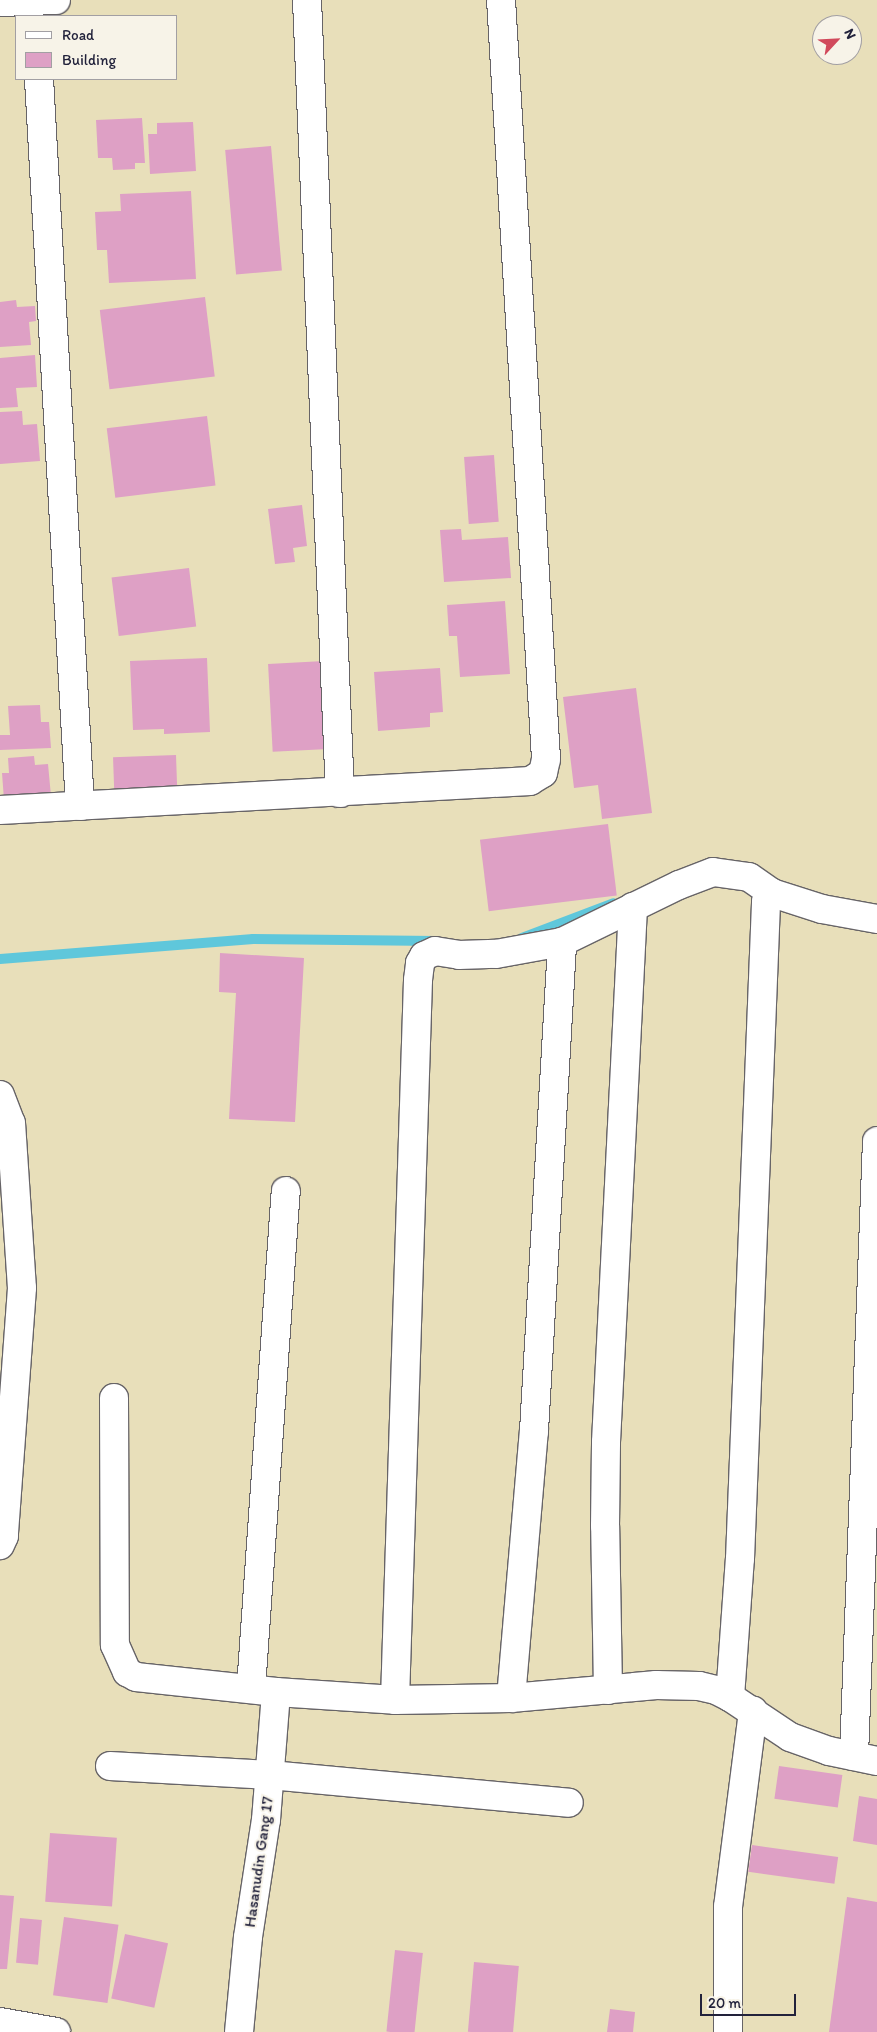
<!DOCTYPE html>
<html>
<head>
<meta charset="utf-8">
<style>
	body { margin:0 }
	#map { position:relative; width:877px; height:2032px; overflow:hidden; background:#e8dfba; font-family:Itim,sans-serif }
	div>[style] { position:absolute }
	.stream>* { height:10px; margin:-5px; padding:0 5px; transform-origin:5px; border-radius:5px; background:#5fc7db }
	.building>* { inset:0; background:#dea0c5; transform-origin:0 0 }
	.roads { filter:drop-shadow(1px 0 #676467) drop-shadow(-1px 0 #676467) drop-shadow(0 1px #676467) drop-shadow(0 -1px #676467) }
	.street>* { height:28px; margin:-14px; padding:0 14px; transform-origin:14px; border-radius:14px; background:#fff }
	.primary>* { height:28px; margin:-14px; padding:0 14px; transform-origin:14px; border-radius:14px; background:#fff }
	span { translate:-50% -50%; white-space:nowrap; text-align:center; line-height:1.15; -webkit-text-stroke:4px #f7f3e8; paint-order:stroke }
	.street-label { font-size:16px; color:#22223b }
	.legend { position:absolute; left:15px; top:15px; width:162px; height:65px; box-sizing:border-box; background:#f7f3e8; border:1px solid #a29fa3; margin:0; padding:6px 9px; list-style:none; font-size:15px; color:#22223b }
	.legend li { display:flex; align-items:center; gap:10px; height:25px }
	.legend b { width:25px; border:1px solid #a29fa3 }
	.north { position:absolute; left:812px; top:15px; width:50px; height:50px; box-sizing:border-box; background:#f7f3e8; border:1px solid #a29fa3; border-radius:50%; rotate:65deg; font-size:14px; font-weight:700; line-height:20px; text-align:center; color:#22223b }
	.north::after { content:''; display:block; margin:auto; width:18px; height:22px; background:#d1495b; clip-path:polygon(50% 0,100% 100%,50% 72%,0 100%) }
	.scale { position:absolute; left:700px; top:1994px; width:96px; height:22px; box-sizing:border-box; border:2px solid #22223b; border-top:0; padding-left:6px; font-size:15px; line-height:18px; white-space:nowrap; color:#22223b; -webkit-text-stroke:4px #f7f3e8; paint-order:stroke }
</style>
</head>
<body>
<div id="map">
	<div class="stream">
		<i style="left:522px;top:938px;width:98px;rotate:-20.8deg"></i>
		<i style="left:0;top:959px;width:254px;rotate:-4.5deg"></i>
		<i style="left:253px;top:939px;width:183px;rotate:0.6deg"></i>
	</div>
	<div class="building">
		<i style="clip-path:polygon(142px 118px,145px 163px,135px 163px,135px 169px,113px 170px,112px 158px,98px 158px,96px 120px)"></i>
		<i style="clip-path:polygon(193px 122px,196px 171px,150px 174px,148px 134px,157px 134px,157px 123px)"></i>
		<i style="left:271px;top:146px;width:125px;height:46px;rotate:85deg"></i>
		<i style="clip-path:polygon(191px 191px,196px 279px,109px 283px,107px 250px,97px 250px,95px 212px,121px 211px,120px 194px)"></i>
		<i style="left:205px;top:297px;width:80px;height:106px;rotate:83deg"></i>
		<i style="clip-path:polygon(16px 300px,17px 307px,35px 306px,36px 321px,29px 322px,31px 345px,0 347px,0 302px)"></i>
		<i style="clip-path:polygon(35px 355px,37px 387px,16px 388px,18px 407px,0 408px,0 358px)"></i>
		<i style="clip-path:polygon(22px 411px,23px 425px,37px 424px,40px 461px,0 464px,0 412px)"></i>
		<i style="left:207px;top:416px;width:70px;height:101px;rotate:83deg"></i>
		<i style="left:494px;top:455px;width:67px;height:30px;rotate:86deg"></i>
		<i style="clip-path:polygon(302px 505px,307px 546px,293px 548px,295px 562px,275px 564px,268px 509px)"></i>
		<i style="clip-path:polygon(461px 529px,462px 540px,508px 537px,511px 578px,444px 582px,440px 530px)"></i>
		<i style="left:189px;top:568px;width:59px;height:78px;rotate:83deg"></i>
		<i style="clip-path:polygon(505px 601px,510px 674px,460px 677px,457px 636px,449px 636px,447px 605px)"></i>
		<i style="clip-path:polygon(207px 658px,210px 732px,164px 734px,164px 729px,133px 730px,130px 661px)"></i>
		<i style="left:324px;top:661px;width:88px;height:56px;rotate:87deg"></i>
		<i style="clip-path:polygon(440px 668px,443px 712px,430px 713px,430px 727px,378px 731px,374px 672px)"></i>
		<i style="clip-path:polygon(636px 688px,652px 813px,602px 819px,598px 785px,574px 788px,563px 697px)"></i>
		<i style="clip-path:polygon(40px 705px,41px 722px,49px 722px,51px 748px,0 750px,0 735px,10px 735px,8px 706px)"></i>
		<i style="left:176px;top:755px;width:37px;height:63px;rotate:88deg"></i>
		<i style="clip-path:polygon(34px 756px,35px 765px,48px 764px,51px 796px,4px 800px,2px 773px,9px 773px,8px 758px)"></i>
		<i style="left:608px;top:824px;width:72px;height:129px;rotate:83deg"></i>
		<i style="clip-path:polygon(220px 953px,304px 958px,295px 1122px,229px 1119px,236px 993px,219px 992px)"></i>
		<i style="left:779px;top:1766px;width:64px;height:33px;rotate:8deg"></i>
		<i style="clip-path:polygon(859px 1796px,877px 1799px,877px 1845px,853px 1841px)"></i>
		<i style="left:50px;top:1833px;width:67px;height:69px;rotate:4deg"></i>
		<i style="left:752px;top:1845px;width:87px;height:27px;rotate:8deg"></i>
		<i style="clip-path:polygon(0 1895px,14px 1896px,7px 1969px,0 1969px)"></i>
		<i style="clip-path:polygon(847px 1897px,877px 1902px,877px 2032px,829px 2032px)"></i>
		<i style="left:64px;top:1917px;width:55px;height:79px;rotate:8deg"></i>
		<i style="left:20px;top:1918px;width:22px;height:45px;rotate:5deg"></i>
		<i style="left:125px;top:1934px;width:44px;height:66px;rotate:12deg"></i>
		<i style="left:395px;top:1950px;width:28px;height:82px;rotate:6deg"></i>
		<i style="left:474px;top:1962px;width:45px;height:70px;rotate:5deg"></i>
		<i style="clip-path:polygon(610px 2009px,635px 2012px,633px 2032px,607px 2032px)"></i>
	</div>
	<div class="roads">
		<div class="street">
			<i style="left:307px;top:0;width:794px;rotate:87.62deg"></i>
			<i style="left:0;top:2px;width:56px;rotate:-2deg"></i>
			<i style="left:39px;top:79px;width:728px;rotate:86.77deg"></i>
			<i style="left:0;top:810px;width:531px;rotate:-3.13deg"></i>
			<i style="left:530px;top:781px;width:15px;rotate:-32deg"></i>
			<i style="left:543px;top:773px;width:14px;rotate:-78deg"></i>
			<i style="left:546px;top:759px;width:760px;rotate:-93.39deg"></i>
			<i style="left:0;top:1095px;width:30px;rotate:69deg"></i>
			<i style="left:11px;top:1123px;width:165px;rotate:86.2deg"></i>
			<i style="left:22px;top:1288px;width:249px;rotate:94.2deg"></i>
			<i style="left:4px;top:1536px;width:10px;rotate:114deg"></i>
			<i style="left:114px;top:1398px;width:247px;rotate:89.8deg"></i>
			<i style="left:115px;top:1645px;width:30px;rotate:66deg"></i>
			<i style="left:127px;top:1672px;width:10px;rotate:29deg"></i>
			<i style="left:136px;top:1677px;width:141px;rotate:6.1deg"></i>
			<i style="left:276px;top:1692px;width:119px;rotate:3.8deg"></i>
			<i style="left:395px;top:1700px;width:116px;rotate:-1deg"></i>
			<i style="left:511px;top:1698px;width:146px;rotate:-5.1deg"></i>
			<i style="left:656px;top:1685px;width:43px;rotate:1.3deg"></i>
			<i style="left:699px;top:1686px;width:17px;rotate:13deg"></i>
			<i style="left:716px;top:1690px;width:16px;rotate:27deg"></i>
			<i style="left:730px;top:1697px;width:72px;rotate:33.7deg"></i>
			<i style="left:790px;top:1737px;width:41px;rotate:19.7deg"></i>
			<i style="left:829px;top:1751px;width:49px;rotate:11.8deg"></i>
			<i style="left:251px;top:1688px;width:498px;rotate:-86deg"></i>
			<i style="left:608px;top:1690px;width:164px;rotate:-91deg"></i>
			<i style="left:605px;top:1526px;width:84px;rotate:-89.3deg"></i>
			<i style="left:606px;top:1442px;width:536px;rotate:-87.11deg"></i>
			<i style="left:730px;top:1697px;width:138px;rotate:-85.9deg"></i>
			<i style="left:740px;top:1559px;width:658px;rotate:-87.73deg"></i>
			<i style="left:766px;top:902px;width:11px;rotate:-56deg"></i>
			<i style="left:511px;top:1698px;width:268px;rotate:-85.1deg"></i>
			<i style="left:534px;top:1431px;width:490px;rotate:-86.7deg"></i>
			<i style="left:395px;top:1700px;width:720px;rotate:-88.17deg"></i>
			<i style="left:418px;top:980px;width:17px;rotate:-83deg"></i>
			<i style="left:420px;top:963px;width:8px;rotate:-60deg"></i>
			<i style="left:424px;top:956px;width:12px;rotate:-24deg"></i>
			<i style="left:435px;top:951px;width:24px;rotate:9deg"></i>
			<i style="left:459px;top:955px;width:37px;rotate:-2deg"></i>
			<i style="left:496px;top:954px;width:67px;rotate:-10.3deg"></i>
			<i style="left:562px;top:942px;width:130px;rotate:-26deg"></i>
			<i style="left:679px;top:885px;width:36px;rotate:-21deg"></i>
			<i style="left:713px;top:872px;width:36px;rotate:8deg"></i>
			<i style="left:749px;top:877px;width:28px;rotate:35deg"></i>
			<i style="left:772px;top:893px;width:52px;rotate:17.7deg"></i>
			<i style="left:822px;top:909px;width:56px;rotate:10.3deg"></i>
			<i style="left:854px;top:1756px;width:615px;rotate:-87.86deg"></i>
			<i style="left:110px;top:1766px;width:160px;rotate:3.2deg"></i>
			<i style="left:270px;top:1775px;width:300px;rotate:5.3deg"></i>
			<i style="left:239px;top:2032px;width:95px;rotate:-84.6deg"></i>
			<i style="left:248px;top:1937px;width:118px;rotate:-81.3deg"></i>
			<i style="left:266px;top:1820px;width:128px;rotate:-85.5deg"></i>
			<i style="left:728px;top:2032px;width:125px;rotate:-90deg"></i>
			<i style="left:728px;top:1907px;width:198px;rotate:-82.7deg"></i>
		</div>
		<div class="primary">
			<i style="left:0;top:2022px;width:57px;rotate:10.1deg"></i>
		</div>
	</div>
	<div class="street-label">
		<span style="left:259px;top:1862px;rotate:-82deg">Hasanudin Gang 17</span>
	</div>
	<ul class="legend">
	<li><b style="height:6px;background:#fff"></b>Road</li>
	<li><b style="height:14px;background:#dea0c5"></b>Building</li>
	</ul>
	<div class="north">N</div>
	<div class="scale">20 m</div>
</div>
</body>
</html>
